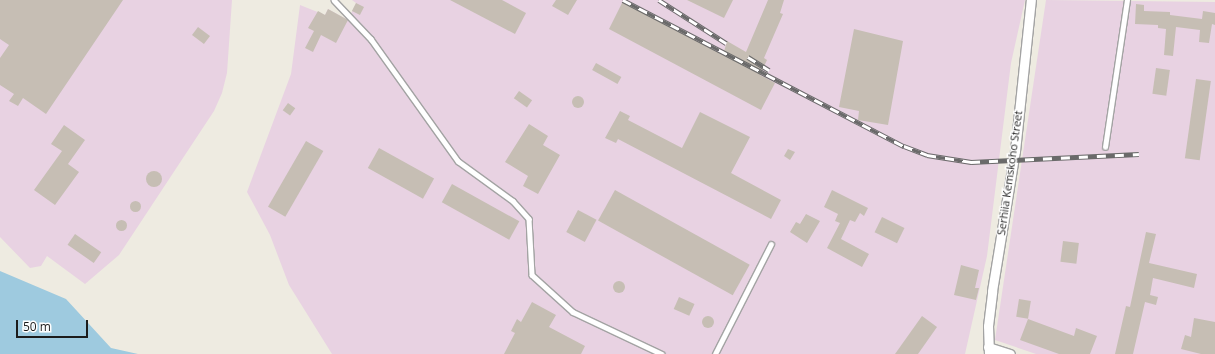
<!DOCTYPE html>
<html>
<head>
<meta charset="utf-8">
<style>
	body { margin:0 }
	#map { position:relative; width:1215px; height:354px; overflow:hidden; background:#eeebe1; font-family:"Open Sans",sans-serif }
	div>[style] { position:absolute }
	.industrial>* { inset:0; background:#e8d2e2 }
	.water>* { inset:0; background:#9ecadf }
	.building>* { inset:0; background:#c6beb4; transform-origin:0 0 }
	.round { border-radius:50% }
	.roads { filter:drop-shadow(1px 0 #a3a3a3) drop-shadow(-1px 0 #a3a3a3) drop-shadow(0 1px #a3a3a3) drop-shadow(0 -1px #a3a3a3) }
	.service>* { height:4.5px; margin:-2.25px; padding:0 2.25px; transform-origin:2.25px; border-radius:2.25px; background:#fff }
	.minor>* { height:9px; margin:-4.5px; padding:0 4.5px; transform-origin:4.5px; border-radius:4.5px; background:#fff }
	.rail>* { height:4.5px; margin-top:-2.25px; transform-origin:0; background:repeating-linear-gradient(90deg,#fff 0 9px,#6a6a6a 0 18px); box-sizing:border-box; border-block:1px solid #6a6a6a }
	span { translate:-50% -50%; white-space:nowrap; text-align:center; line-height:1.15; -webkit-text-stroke:3px #fff; paint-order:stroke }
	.street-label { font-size:11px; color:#1c1c1c }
	.scale { position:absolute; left:16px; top:320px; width:72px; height:18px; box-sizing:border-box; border:2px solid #1c1c1c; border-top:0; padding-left:5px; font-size:12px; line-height:14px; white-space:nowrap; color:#1c1c1c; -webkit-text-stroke:3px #fff; paint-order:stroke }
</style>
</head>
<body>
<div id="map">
	<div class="industrial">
		<i style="clip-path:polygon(0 0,232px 0,227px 73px,222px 93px,214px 111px,119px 255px,85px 284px,47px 256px,41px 266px,30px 268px,0 237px)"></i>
		<i style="clip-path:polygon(352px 0,1025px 0,1011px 63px,987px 256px,965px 354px,332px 354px,289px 285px,270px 235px,247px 192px,291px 74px,300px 5px,325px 15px,328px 9px,348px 20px,356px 3px)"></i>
		<i style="clip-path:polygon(1046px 0,1215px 2px,1215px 354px,1036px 354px,995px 340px)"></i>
	</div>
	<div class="water">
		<i style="clip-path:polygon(0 271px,66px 299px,111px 348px,138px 354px,0 354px)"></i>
	</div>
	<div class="building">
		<i style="clip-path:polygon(0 0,123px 0,46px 114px,23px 98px,18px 106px,9px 101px,14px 94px,0 85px,0 58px,9px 45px,0 39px)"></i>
		<i style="clip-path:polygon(450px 0,502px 0,526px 13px,515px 34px)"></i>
		<i style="clip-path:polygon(556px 0,577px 0,568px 15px,552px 6px)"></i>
		<i style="clip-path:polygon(687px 0,733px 0,724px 18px)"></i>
		<i style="clip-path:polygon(768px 0,784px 0,780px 13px,783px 14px,764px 58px,767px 60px,760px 75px,775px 83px,761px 110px,609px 29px,623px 1px,723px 55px,727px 41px,746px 52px)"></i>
		<i style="left:356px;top:3px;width:9px;height:9px;rotate:27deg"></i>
		<i style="clip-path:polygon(1136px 4px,1144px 5px,1144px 11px,1170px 12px,1170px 15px,1202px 19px,1203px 11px,1215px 13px,1215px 25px,1212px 24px,1209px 43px,1199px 42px,1200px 30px,1176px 27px,1173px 56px,1164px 55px,1166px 29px,1158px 28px,1158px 25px,1135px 24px)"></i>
		<i style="clip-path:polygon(328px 9px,348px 20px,336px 43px,321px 35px,313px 52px,305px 48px,314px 31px,308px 28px,318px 11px,325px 15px)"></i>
		<i style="left:198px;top:27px;width:15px;height:10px;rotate:37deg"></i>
		<i style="clip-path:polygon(854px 29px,903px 41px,888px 125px,858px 120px,859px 111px,839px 107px)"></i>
		<i style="left:596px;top:63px;width:29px;height:8px;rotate:29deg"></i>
		<i style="left:1156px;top:68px;width:14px;height:26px;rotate:8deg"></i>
		<i style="left:1196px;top:79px;width:15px;height:80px;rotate:8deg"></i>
		<i style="left:519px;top:91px;width:16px;height:9px;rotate:35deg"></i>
		<i class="round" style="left:572px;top:96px;width:12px;height:12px"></i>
		<i style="left:288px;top:103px;width:9px;height:9px;rotate:36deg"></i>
		<i style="clip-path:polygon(620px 111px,630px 116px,628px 120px,682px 148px,700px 112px,750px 137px,731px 173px,781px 200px,771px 219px,618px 139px,616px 143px,605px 138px)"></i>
		<i style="clip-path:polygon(529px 124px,548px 136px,543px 145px,560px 155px,538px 194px,523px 186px,528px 176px,505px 162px)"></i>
		<i style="clip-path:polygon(64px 125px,85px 140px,68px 164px,79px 172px,55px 205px,34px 190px,62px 151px,51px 144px)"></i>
		<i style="left:306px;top:141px;width:20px;height:76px;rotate:30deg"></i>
		<i style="left:379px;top:148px;width:63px;height:23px;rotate:29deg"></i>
		<i style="clip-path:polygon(788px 149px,795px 152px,790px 160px,784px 156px)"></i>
		<i class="round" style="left:146px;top:171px;width:16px;height:16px"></i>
		<i style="left:452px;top:184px;width:77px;height:21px;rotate:29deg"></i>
		<i style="left:615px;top:190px;width:154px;height:35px;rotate:29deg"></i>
		<i style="clip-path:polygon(832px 190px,868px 208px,864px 216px,860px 213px,855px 222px,850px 220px,841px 239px,869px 254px,862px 267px,827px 248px,840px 223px,835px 221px,838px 214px,824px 207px)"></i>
		<i class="round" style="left:129.5px;top:200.5px;width:11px;height:11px"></i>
		<i style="left:578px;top:210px;width:21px;height:25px;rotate:28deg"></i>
		<i style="clip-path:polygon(806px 214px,820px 221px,807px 243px,790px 232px,796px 222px,800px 224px)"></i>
		<i style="left:882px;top:217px;width:25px;height:17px;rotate:26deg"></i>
		<i class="round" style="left:115.5px;top:219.5px;width:11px;height:11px"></i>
		<i style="clip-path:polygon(1146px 232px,1156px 234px,1149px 263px,1197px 274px,1194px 288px,1153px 278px,1150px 295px,1158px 297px,1156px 305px,1145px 302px,1133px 354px,1115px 354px,1126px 306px,1130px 307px)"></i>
		<i style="left:75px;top:234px;width:32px;height:13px;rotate:35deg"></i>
		<i style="left:1063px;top:241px;width:16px;height:21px;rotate:7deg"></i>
		<i style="clip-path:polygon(961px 265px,979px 270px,975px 288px,979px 288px,976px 300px,954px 295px)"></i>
		<i class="round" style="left:613px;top:281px;width:12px;height:12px"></i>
		<i style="left:679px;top:297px;width:17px;height:13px;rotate:24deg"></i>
		<i style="left:1019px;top:299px;width:12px;height:18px;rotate:9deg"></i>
		<i style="clip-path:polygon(532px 302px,556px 315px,549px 327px,585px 346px,581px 354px,504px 354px,515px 333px,511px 331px,517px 319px,521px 322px)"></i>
		<i style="clip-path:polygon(922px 316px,937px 327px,918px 354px,895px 354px)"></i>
		<i class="round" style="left:702px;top:316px;width:12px;height:12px"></i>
		<i style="clip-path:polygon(1194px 318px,1215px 322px,1215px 354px,1201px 354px,1181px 349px,1185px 335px,1191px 337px)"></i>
		<i style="clip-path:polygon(1028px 319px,1074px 336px,1076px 328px,1097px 336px,1090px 354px,1059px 354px,1020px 340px)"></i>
	</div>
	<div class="roads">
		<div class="service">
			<i style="left:334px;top:0;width:54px;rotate:46.5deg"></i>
			<i style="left:371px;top:39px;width:150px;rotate:54.5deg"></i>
			<i style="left:458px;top:161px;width:68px;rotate:36deg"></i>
			<i style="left:513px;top:201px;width:24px;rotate:48deg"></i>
			<i style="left:529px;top:219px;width:56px;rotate:86.9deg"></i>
			<i style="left:532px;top:275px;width:55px;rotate:42.1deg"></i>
			<i style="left:573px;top:312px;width:98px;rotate:25.3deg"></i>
			<i style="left:1105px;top:147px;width:149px;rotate:-81.5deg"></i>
			<i style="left:715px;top:354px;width:123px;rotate:-63deg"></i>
		</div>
		<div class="minor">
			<i style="left:988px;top:347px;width:23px;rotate:18deg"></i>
			<i style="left:989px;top:354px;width:28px;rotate:-92deg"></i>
			<i style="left:988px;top:326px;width:35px;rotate:-83deg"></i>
			<i style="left:992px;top:291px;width:142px;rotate:-80.7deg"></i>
			<i style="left:1015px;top:151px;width:152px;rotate:-84deg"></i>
		</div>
	</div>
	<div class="rail">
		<i style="left:623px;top:0;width:317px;rotate:27.5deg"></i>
		<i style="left:904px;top:146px;width:25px;rotate:21deg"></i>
		<i style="left:927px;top:155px;width:45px;rotate:9deg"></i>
		<i style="left:971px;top:162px;width:168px;rotate:-2.7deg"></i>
		<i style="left:659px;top:0;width:80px;rotate:32.7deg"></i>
		<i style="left:748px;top:57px;width:25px;rotate:32deg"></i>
	</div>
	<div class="street-label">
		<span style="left:1010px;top:173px;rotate:-82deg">Serhiia Kemskoho Street</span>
	</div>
	<div class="scale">50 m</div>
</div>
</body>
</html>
